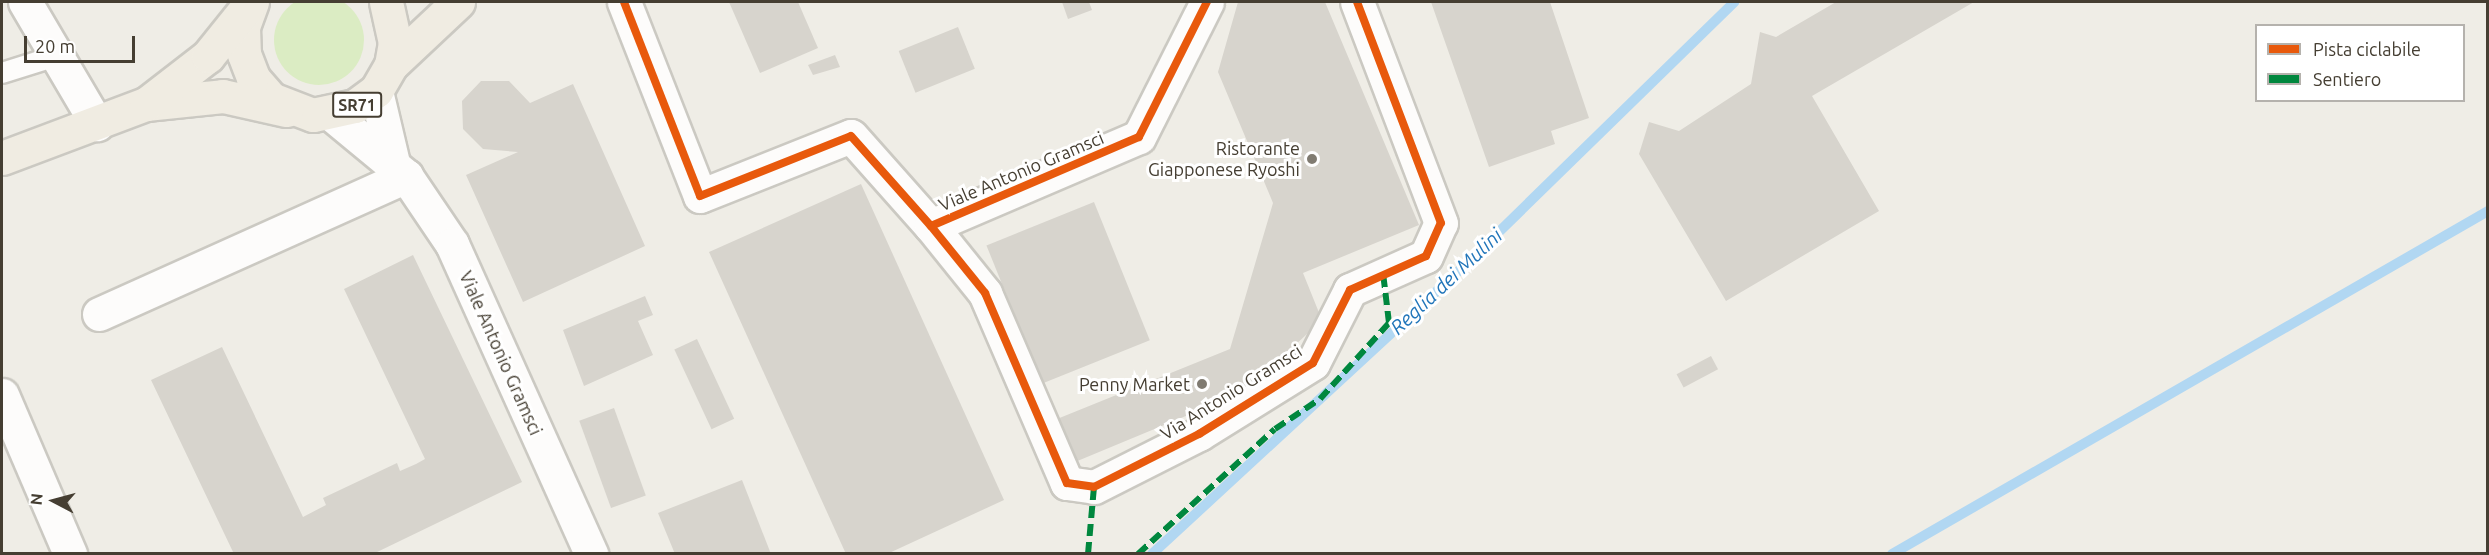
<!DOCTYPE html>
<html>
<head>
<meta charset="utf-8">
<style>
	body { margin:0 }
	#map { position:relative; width:2489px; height:555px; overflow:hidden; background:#efede6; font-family:Ubuntu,sans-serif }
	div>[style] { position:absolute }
	.green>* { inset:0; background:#dbecc3 }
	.round { border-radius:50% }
	.stream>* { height:10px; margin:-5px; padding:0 5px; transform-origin:5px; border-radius:5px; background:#b1d7f2 }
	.building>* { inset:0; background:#d7d4cd; transform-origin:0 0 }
	.roads { filter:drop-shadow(2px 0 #cbc9c2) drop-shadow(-2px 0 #cbc9c2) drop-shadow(0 2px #cbc9c2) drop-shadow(0 -2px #cbc9c2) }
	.service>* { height:20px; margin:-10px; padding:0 10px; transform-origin:10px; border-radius:10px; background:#fdfcfb }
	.minor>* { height:33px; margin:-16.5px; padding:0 16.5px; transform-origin:16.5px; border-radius:16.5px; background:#fdfcfb }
	.primary>* { height:33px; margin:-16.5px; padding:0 16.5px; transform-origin:16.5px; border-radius:16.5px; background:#f0ece2 }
	.quiet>* { height:6px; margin-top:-3px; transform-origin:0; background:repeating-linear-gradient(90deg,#00873e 0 12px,transparent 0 18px) }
	.cycleway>* { height:8px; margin:-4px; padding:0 4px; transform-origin:4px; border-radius:4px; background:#e8590c }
	.dots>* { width:16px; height:16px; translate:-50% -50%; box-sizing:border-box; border:3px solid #fff; border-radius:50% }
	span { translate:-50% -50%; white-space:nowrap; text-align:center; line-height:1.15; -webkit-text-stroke:6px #fff; paint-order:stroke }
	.shield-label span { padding:2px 4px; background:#fff; border:2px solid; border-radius:4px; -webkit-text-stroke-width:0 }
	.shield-label { font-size:16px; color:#453e32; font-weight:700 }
	.poi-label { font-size:18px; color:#453e32 }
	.right { translate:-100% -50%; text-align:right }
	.street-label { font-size:18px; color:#453e32 }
	.water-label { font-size:20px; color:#2276ba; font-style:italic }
	.frame { position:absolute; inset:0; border:3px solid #453e32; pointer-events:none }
	.legend { position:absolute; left:2255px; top:24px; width:210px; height:78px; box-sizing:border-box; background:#fff; border:2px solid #b5b2ad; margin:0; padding:8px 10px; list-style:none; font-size:18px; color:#453e32 }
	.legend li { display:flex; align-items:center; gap:12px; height:30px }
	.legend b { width:30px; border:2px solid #b5b2ad }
	.north { position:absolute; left:24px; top:471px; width:60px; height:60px; -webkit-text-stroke:4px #fff; paint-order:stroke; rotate:276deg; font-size:16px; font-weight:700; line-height:24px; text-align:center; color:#453e32 }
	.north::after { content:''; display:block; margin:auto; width:21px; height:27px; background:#453e32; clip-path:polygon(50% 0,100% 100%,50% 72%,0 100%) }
	.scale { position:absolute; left:24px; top:36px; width:111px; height:27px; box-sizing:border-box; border:3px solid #453e32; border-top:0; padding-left:8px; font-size:18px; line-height:21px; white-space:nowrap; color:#453e32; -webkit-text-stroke:4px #fff; paint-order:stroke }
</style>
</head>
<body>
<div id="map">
	<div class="green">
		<i class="round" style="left:274px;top:-5px;width:90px;height:90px"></i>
	</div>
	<div class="stream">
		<i style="left:1152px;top:554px;width:430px;rotate:-42.7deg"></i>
		<i style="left:1468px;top:262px;width:372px;rotate:-44.3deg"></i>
		<i style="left:1892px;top:554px;width:688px;rotate:-29.92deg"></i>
	</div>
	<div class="building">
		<i style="clip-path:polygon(729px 2px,798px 2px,818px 48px,760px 73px)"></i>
		<i style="clip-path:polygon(1062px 2px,1089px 2px,1092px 10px,1068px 19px)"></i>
		<i style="clip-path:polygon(1238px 2px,1325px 2px,1419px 225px,1303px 273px,1322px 320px,1246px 391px,1075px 462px,1057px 419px,1230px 349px,1273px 203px,1218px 72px)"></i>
		<i style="clip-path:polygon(1431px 2px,1550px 2px,1589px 118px,1551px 131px,1555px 144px,1489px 167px)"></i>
		<i style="clip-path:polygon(1836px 2px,1974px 2px,1812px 96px,1879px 211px,1726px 301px,1639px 154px,1649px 122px,1679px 131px,1751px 84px,1760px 32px,1776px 37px)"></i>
		<i style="left:958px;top:27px;width:45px;height:64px;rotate:68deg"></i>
		<i style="clip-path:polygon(835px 55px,840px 67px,813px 75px,808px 65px)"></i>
		<i style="clip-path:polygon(481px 81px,509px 81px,530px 103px,573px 84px,645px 246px,523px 302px,466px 175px,518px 152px,483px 149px,463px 129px,462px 101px)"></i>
		<i style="clip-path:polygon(861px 184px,1004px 500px,887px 554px,846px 554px,709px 252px)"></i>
		<i style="left:1094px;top:202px;width:149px;height:116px;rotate:68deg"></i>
		<i style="clip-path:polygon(413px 255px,522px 482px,373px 554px,234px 554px,151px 380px,222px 347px,303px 517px,326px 505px,323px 498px,397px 463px,400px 471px,416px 464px,425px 459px,344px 289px)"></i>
		<i style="clip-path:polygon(645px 296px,653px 315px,638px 321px,653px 355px,584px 386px,563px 330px)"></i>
		<i style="left:697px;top:339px;width:88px;height:25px;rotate:65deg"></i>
		<i style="left:1711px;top:356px;width:15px;height:39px;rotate:62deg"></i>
		<i style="left:614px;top:408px;width:93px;height:37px;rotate:70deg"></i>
		<i style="clip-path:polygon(742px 480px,771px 554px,675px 554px,658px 513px)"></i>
	</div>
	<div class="roads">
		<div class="service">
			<i style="left:2px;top:73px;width:57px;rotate:-17.5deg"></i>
		</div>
		<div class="minor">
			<i style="left:25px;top:2px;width:142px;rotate:59.5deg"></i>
			<i style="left:624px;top:2px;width:208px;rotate:68.6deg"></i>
			<i style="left:700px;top:196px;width:162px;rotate:-21.7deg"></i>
			<i style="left:851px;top:136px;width:120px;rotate:48.4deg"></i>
			<i style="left:931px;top:226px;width:226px;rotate:-23.2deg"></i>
			<i style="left:1139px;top:137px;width:151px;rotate:-63.3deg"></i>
			<i style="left:376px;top:91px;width:74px;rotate:76.7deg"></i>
			<i style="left:331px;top:114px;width:97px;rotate:39.6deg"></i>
			<i style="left:406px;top:176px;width:82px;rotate:55.9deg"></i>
			<i style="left:452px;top:244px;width:340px;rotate:65.8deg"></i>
			<i style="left:931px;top:226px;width:86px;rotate:51.1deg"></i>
			<i style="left:985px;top:293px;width:207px;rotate:66.7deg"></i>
			<i style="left:1067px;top:483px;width:27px;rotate:8deg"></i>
			<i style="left:1094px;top:487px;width:118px;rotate:-26.8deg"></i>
			<i style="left:1199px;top:434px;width:134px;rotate:-31.9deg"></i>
			<i style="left:1313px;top:363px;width:82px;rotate:-63.1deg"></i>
			<i style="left:1350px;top:290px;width:83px;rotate:-24.1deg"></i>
			<i style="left:1426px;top:256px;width:36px;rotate:-66deg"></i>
			<i style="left:1441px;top:223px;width:236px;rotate:-110.8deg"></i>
			<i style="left:99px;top:314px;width:337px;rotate:-24.2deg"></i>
			<i style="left:2px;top:395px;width:173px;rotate:66.8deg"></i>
		</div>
		<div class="primary">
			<i style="left:252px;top:2px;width:27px;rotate:110deg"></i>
			<i style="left:243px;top:27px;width:27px;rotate:88deg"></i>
			<i style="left:244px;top:54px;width:26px;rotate:69deg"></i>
			<i style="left:253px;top:78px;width:28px;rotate:49deg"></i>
			<i style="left:271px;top:99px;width:45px;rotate:20.9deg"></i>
			<i style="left:313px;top:115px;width:43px;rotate:-12.1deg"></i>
			<i style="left:355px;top:106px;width:26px;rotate:-36deg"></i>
			<i style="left:376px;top:91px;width:30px;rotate:-60deg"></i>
			<i style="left:391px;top:65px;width:22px;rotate:-80deg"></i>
			<i style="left:395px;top:43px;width:42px;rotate:-102.4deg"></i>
			<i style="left:391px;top:65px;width:92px;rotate:-43.2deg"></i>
			<i style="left:146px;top:104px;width:77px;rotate:-5.9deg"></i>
			<i style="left:223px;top:96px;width:65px;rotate:12.5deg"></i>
			<i style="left:2px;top:158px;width:154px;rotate:-20.6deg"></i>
			<i style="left:146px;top:104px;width:78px;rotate:-37.7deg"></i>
			<i style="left:208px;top:56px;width:65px;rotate:-51.2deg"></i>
		</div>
	</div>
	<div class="quiet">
		<i style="left:1088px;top:554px;width:67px;rotate:-84.9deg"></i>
		<i style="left:1138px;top:554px;width:185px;rotate:-42.4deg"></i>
		<i style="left:1275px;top:429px;width:54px;rotate:-33.7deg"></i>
		<i style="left:1320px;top:399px;width:103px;rotate:-47.8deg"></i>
		<i style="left:1389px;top:323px;width:50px;rotate:-96.8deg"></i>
	</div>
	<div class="cycleway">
		<i style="left:624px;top:2px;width:208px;rotate:68.6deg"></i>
		<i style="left:700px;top:196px;width:162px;rotate:-21.7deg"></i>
		<i style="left:851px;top:136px;width:120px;rotate:48.4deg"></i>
		<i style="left:931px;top:226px;width:226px;rotate:-23.2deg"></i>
		<i style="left:1139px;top:137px;width:151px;rotate:-63.3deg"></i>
		<i style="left:931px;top:226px;width:86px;rotate:51.1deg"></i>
		<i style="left:985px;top:293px;width:207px;rotate:66.7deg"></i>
		<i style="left:1067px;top:483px;width:27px;rotate:8deg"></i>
		<i style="left:1094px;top:487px;width:118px;rotate:-26.8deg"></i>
		<i style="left:1199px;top:434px;width:134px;rotate:-31.9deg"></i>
		<i style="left:1313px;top:363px;width:82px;rotate:-63.1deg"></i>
		<i style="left:1350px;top:290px;width:83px;rotate:-24.1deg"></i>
		<i style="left:1426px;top:256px;width:36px;rotate:-66deg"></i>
		<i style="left:1441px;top:223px;width:236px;rotate:-110.8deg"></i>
	</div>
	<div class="dots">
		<i style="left:1312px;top:159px;background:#807b71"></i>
		<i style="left:1202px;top:384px;background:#807b71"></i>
	</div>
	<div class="shield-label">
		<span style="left:357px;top:105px">SR71</span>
	</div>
	<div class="poi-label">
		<span class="right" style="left:1300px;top:159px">Ristorante<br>Giapponese Ryoshi</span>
		<span class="right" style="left:1190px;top:384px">Penny Market</span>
	</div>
	<div class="street-label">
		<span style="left:1021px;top:171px;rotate:-23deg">Viale Antonio Gramsci</span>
		<span style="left:501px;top:353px;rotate:66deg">Viale Antonio Gramsci</span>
		<span style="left:1231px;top:392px;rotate:-32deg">Via Antonio Gramsci</span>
	</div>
	<div class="water-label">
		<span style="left:1446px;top:281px;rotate:-43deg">Reglia dei Mulini</span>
	</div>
	<div class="frame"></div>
	<ul class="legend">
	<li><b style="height:8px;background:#e8590c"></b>Pista ciclabile</li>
	<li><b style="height:8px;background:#00873e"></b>Sentiero</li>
	</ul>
	<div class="north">N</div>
	<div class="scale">20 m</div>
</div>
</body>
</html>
